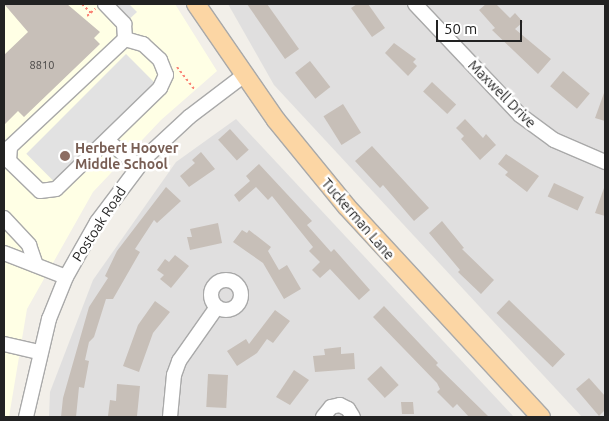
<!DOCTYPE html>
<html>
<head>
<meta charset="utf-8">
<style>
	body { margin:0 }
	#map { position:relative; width:609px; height:421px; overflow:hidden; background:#f2efe9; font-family:Ubuntu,sans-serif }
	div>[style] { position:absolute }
	.residential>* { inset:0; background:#e0dfdf }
	.education>* { inset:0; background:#ffffe5 }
	.parking>* { inset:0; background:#e2e2e2; transform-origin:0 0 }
	.building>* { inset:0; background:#c7bfb8; transform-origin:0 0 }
	.path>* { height:2px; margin-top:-1px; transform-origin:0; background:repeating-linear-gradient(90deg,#fa8072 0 2.5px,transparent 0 5px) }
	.roads { filter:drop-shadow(1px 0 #a9a9a9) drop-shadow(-1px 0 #a9a9a9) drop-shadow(0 1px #a9a9a9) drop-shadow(0 -1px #a9a9a9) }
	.minor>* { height:14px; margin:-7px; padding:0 7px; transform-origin:7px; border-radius:7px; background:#fff }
	.minor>.ring { margin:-7px; padding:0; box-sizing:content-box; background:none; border:14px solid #fff; border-radius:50% }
	.major>* { height:18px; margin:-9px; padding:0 9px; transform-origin:9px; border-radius:9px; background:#fcd6a4 }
	.dots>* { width:14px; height:14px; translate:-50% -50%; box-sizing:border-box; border:2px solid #fff; border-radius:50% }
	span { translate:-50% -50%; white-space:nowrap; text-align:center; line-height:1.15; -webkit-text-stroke:5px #fff; paint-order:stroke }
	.number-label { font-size:11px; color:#4b4948 }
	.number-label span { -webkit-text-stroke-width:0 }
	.street-label { font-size:14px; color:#222 }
	.education-label { font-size:14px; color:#785e54; font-weight:700 }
	.left { translate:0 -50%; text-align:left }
	.frame { position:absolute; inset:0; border:5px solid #222; pointer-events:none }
	.scale { position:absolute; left:436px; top:20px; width:86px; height:22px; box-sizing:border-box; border:2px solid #222; border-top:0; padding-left:6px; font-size:15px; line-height:18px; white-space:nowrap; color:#222; -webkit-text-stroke:4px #fff; paint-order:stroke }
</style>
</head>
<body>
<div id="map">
	<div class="residential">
		<i style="clip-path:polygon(228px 4px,605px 4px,605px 417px,582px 417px,274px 85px)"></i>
		<i style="clip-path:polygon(236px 119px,514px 417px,49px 417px,50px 392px,93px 280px,176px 162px)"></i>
	</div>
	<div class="education">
		<i style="clip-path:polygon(4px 4px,175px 4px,217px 71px,161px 120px,93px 192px,27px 309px,9px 417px,4px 417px)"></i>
	</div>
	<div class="parking">
		<i style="clip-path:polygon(105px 4px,129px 4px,137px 12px,124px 24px)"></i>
		<i style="left:126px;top:54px;width:48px;height:141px;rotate:45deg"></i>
	</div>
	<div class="building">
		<i style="clip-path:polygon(4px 4px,67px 4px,100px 32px,94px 38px,100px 44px,24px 117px,18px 111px,4px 125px,4px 55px,28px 32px)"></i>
		<i style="clip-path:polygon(247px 4px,267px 4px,299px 49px,285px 59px)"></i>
		<i style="clip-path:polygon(357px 4px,368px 4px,385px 28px,372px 37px,351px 8px)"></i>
		<i style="clip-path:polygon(486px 4px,496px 4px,510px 18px,515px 13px,523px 22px,515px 29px,551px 59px,538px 74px,492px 30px,495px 28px,479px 10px)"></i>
		<i style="clip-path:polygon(394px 43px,416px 59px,413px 62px,417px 66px,408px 76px,385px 53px)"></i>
		<i style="left:310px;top:61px;width:33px;height:19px;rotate:52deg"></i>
		<i style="left:563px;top:71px;width:35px;height:20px;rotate:40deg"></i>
		<i style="left:432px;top:82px;width:33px;height:13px;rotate:43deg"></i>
		<i style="clip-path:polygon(604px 93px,605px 93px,605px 121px,595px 118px)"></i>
		<i style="left:343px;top:104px;width:34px;height:23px;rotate:58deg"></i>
		<i style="clip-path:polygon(465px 119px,483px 138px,486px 134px,496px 145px,480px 160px,461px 139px,464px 136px,456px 128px)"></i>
		<i style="left:230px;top:129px;width:28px;height:16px;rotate:48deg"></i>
		<i style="clip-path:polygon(372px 146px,429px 208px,414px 221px,383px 185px,380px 188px,355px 161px)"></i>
		<i style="clip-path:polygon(201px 152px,215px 169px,189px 187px,180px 176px,195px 163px,192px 160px)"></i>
		<i style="clip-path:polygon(506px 154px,539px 176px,527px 192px,505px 175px,508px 172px,498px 164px)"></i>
		<i style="clip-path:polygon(259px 164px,312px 221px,307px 225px,331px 252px,334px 249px,370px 290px,359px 300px,330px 269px,320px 278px,312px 270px,320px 262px,309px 251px,313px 247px,272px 196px,268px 200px,256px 187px,239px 202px,234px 195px,250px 181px,246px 176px)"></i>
		<i style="left:554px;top:183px;width:33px;height:15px;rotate:25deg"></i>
		<i style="clip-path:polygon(166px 187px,181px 201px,157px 223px,154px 220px,135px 249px,140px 252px,113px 299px,106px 299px,94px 337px,89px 342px,85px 360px,89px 361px,84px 388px,79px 387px,76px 417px,61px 417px,63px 398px,89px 307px,108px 278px,105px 276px,117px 251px)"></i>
		<i style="clip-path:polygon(604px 188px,605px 188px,605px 216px,595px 213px)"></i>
		<i style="clip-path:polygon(442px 221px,464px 248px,462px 249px,494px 280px,481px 294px,458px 272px,460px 270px,429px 233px)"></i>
		<i style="clip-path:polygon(218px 223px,222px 243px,190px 250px,187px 237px,192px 237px,190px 229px)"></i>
		<i style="clip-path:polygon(242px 230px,247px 233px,249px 230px,271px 247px,268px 251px,279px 270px,287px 265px,301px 289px,284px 299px,263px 263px,233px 242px)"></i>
		<i style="clip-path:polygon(175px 255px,189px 266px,171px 288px,160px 279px,164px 275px,157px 270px,165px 259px,169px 262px)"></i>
		<i style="left:509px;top:300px;width:78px;height:18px;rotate:44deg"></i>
		<i style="clip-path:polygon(155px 301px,170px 312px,153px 333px,139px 372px,123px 366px,138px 325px)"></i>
		<i style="clip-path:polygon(384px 306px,438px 363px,436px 365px,489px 417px,469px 417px,457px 404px,453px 408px,437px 392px,440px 389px,437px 383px,373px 317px)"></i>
		<i style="clip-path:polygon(275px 310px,290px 321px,273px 343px,267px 339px,257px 353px,237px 366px,227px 351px,246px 339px,249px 344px)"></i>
		<i style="clip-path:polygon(341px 347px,341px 354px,354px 353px,355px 369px,315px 372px,313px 356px,325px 355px,324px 349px)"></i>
		<i style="left:381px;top:366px;width:26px;height:19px;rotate:47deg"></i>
		<i style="clip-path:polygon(294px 370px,309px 380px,290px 405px,276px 397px)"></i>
		<i style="left:208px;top:374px;width:20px;height:33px;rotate:3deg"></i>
		<i style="clip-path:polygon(589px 378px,605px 396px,605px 410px,599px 416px,576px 389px)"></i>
		<i style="clip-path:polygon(117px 384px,140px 386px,137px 416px,108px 416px,110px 400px,116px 401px)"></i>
		<i style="clip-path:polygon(401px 402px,413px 402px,414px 414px,402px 414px)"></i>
	</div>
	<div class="path">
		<i style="left:82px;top:4px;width:13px;rotate:45deg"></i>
		<i style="left:87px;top:16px;width:11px;rotate:-41deg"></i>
		<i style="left:177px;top:67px;width:29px;rotate:52deg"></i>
	</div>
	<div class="roads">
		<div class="minor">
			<i style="left:105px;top:4px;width:28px;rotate:46deg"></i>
			<i style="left:124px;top:24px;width:15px;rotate:86deg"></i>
			<i style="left:415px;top:4px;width:153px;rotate:46.6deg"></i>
			<i style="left:520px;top:115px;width:42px;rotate:36.3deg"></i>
			<i style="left:554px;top:140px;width:56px;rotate:23.3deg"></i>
			<i style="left:125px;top:39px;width:19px;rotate:16deg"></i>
			<i style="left:143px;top:44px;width:23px;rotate:43deg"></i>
			<i style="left:160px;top:60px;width:16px;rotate:68deg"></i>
			<i style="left:166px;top:75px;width:14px;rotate:115deg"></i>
			<i style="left:160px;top:88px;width:145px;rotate:135.8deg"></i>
			<i style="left:56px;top:189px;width:16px;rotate:173deg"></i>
			<i style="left:40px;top:191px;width:43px;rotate:-135.9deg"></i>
			<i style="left:9px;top:161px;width:14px;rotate:-86deg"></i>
			<i style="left:10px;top:147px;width:158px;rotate:-43.2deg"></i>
			<i style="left:108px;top:141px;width:39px;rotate:40deg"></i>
			<i style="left:4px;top:218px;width:37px;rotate:47deg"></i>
			<i style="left:29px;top:245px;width:21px;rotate:71deg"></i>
			<i style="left:4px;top:253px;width:66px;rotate:21.2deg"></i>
			<i class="ring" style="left:211px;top:280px;width:16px;height:16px"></i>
			<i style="left:4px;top:344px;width:36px;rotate:13deg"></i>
			<i style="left:26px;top:417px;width:101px;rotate:-76.8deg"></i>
			<i style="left:49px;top:319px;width:45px;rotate:-68deg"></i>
			<i style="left:66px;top:277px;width:63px;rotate:-60.6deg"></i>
			<i style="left:97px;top:222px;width:81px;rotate:-53deg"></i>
			<i style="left:146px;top:157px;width:59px;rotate:-42.9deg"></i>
			<i style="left:189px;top:117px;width:68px;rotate:-37.2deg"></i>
			<i style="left:170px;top:417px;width:42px;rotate:-84.6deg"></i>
			<i style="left:174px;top:375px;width:15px;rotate:-70deg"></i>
			<i style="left:179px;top:361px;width:66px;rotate:-54.9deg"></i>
			<i style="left:323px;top:417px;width:13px;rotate:-51deg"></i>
			<i style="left:331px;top:407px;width:9px;rotate:-13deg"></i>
			<i style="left:340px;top:405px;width:9px;rotate:27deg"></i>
			<i style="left:348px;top:409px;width:9px;rotate:58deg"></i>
		</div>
		<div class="major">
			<i style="left:196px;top:4px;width:141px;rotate:55.4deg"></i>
			<i style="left:276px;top:120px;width:112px;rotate:50.8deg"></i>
			<i style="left:347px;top:207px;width:286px;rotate:47.3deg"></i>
		</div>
	</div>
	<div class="dots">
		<i style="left:65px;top:156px;background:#8d6e63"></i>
	</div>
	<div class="number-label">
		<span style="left:42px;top:65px">8810</span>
	</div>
	<div class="street-label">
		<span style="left:502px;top:94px;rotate:45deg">Maxwell Drive</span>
		<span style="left:358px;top:219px;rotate:49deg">Tuckerman Lane</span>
		<span style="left:99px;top:224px;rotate:-57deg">Postoak Road</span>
	</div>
	<div class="education-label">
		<span class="left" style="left:75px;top:156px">Herbert Hoover<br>Middle School</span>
	</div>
	<div class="frame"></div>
	<div class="scale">50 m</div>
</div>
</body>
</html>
